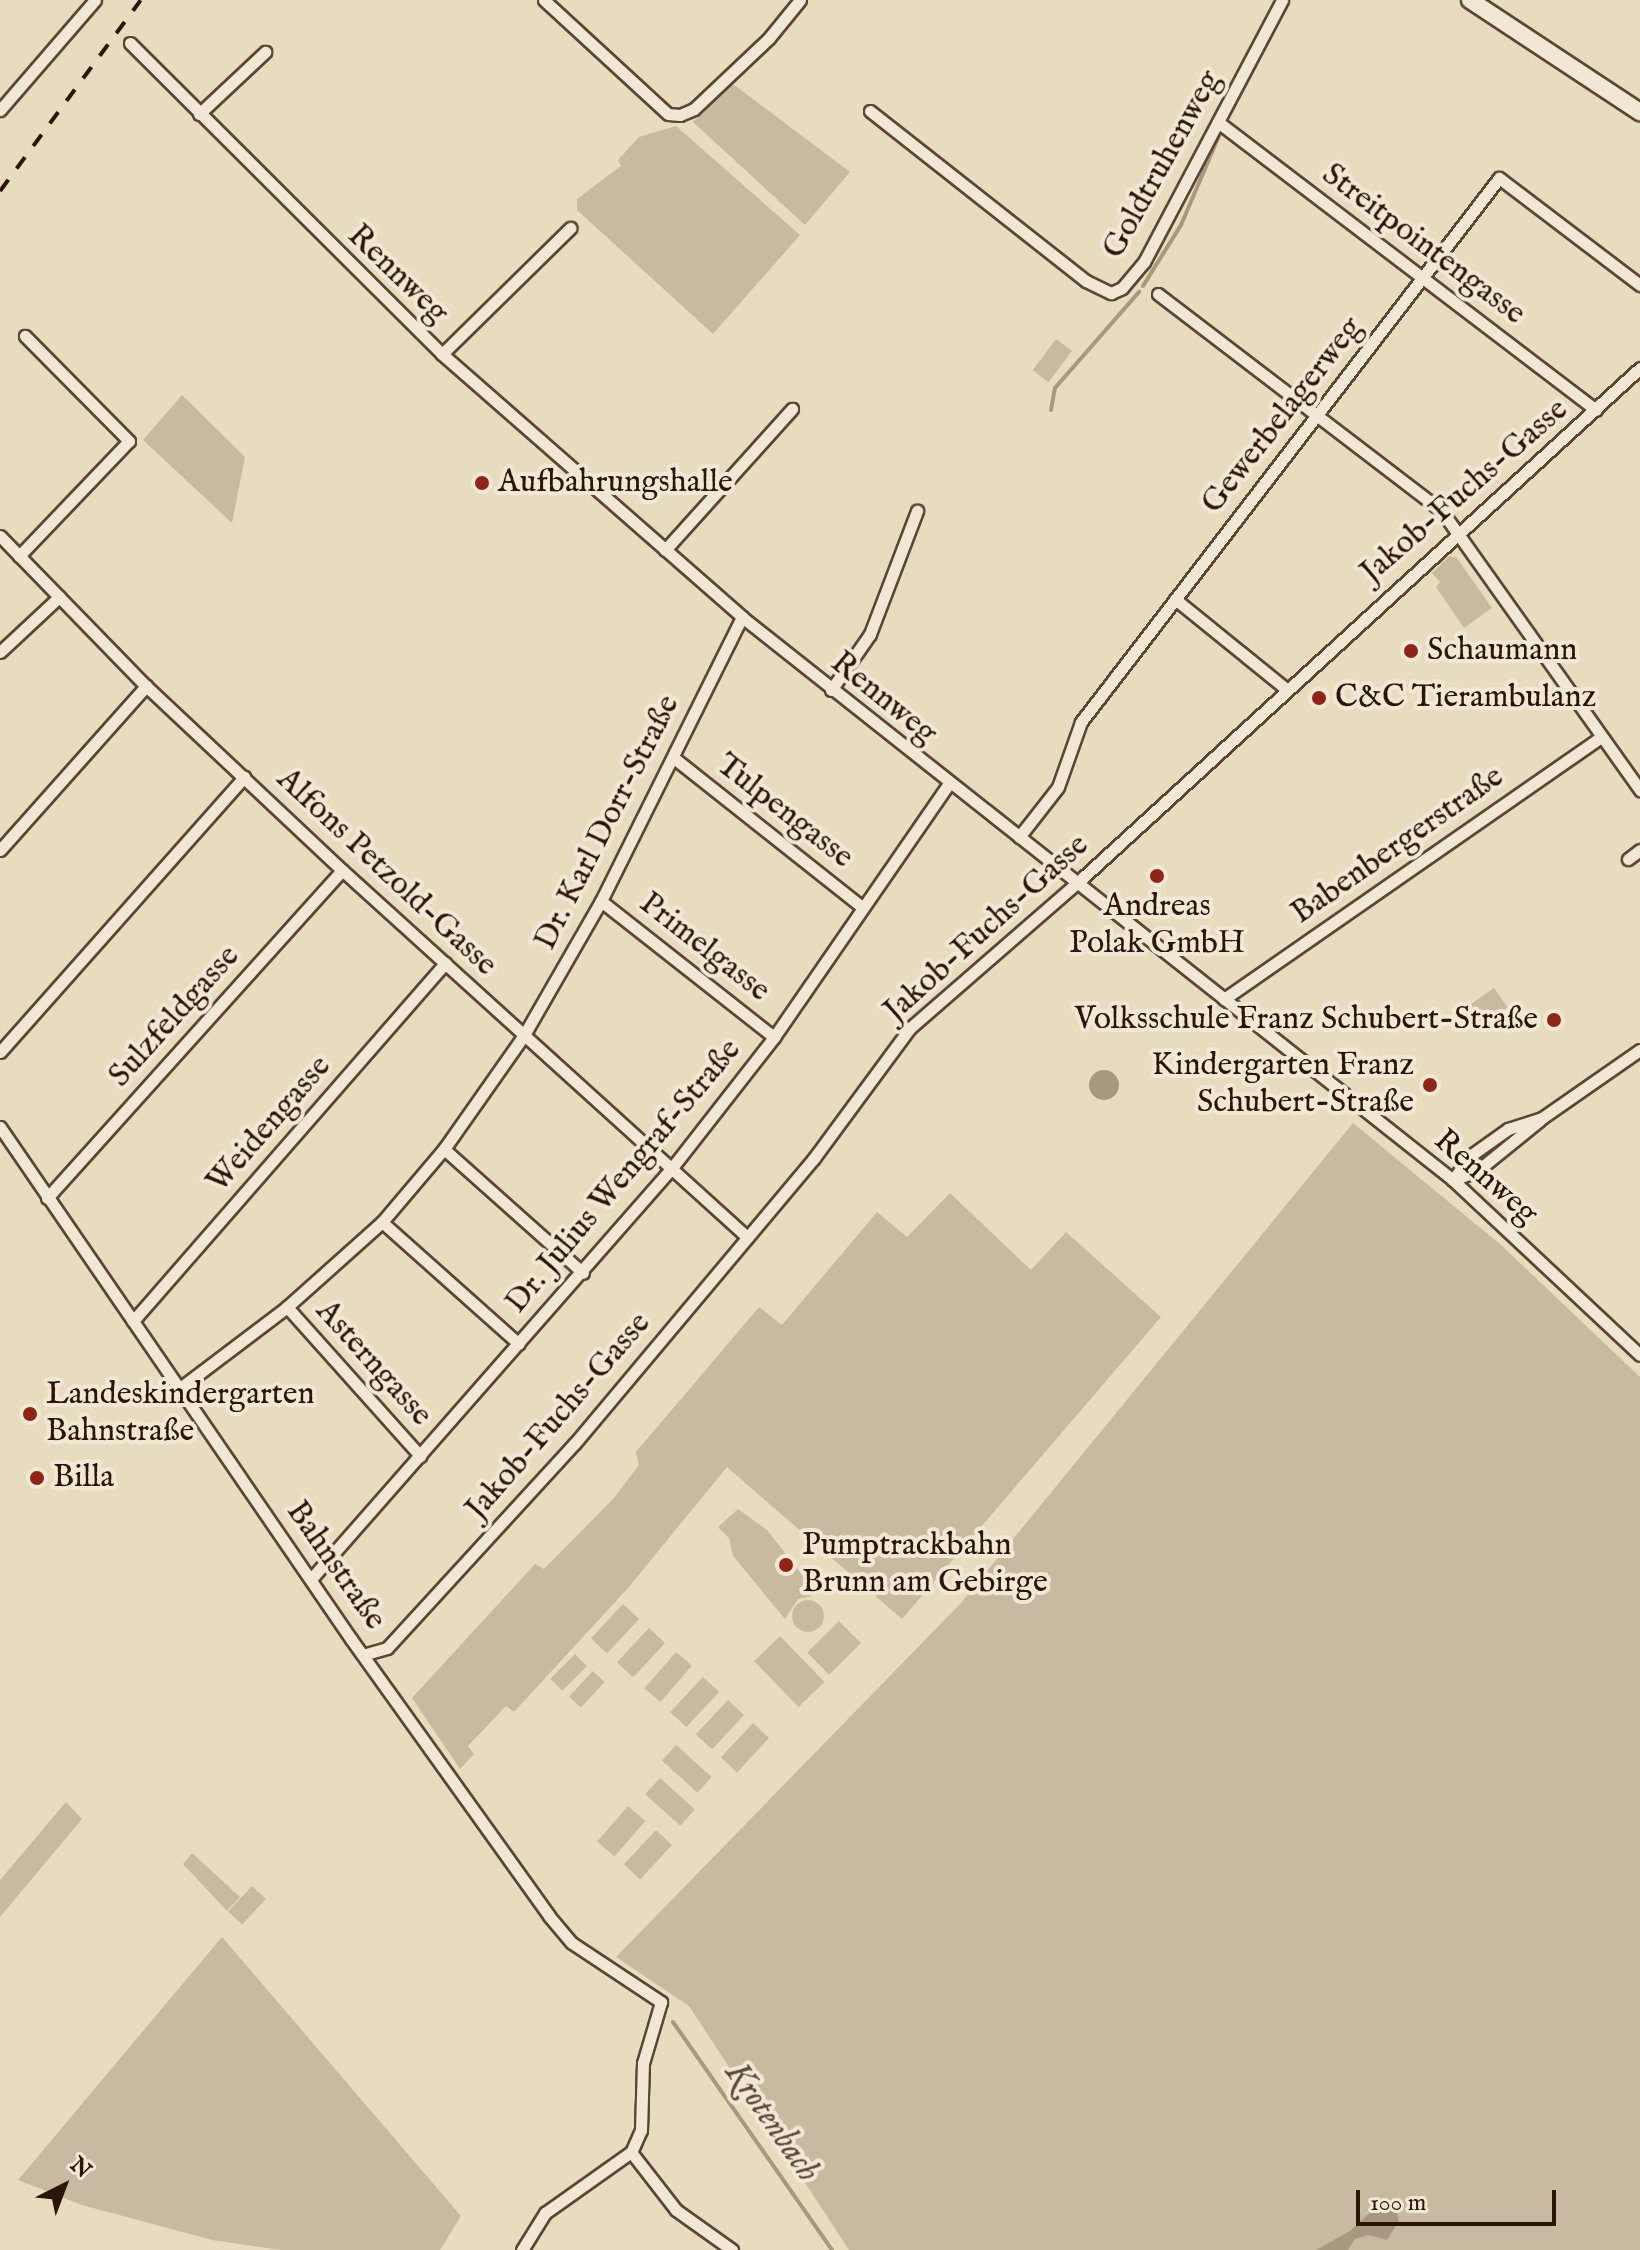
<!DOCTYPE html>
<html>
<head>
<meta charset="utf-8">
<style>
	body { margin:0 }
	#map { position:relative; width:1640px; height:2250px; overflow:hidden; background:#e8dcbf; font-family:"IM FELL English",serif }
	div>[style] { position:absolute }
	.green>* { inset:0; background:#c8baa0; transform-origin:0 0 }
	.round { border-radius:50% }
	.water>* { inset:0; background:#a89880 }
	.stream>* { height:4px; margin:-2px; padding:0 2px; transform-origin:2px; border-radius:2px; background:#a89880 }
	.roads { filter:drop-shadow(2px 0 #5b4634) drop-shadow(-2px 0 #5b4634) drop-shadow(0 2px #5b4634) drop-shadow(0 -2px #5b4634) }
	.minor>* { height:11px; margin:-5.5px; padding:0 5.5px; transform-origin:5.5px; border-radius:5.5px; background:#f0e8d5 }
	.secondary>* { height:16px; margin:-8px; padding:0 8px; transform-origin:8px; border-radius:8px; background:#f0e8d5 }
	.rail>* { height:4px; margin-top:-2px; transform-origin:0; background:repeating-linear-gradient(90deg,#2c1406 0 14px,transparent 0 28px) }
	.dots>* { width:22px; height:22px; translate:-50% -50%; box-sizing:border-box; border:4px solid #f0e8d5; border-radius:50% }
	span { translate:-50% -50%; white-space:nowrap; text-align:center; line-height:1.15; -webkit-text-stroke:8px #f0e8d5; paint-order:stroke }
	.street-label { font-size:32px; color:#2c1406 }
	.poi-label { font-size:32px; color:#2c1406 }
	.left { translate:0 -50%; text-align:left }
	.right { translate:-100% -50%; text-align:right }
	.water-label { font-size:34px; color:#5e4937; font-style:italic }
	.north { position:absolute; left:24px; top:2146px; width:80px; height:80px; -webkit-text-stroke:6px #f0e8d5; paint-order:stroke; rotate:42deg; font-size:22px; font-weight:700; line-height:32px; text-align:center; color:#2c1406 }
	.north::after { content:''; display:block; margin:auto; width:28px; height:36px; background:#2c1406; clip-path:polygon(50% 0,100% 100%,50% 72%,0 100%) }
	.scale { position:absolute; left:1356px; top:2190px; width:200px; height:36px; box-sizing:border-box; border:4px solid #2c1406; border-top:0; padding-left:10px; font-size:24px; line-height:28px; white-space:nowrap; color:#2c1406; -webkit-text-stroke:6px #f0e8d5; paint-order:stroke }
</style>
</head>
<body>
<div id="map">
	<div class="green">
		<i style="clip-path:polygon(733px 84px,850px 172px,805px 225px,693px 122px)"></i>
		<i style="clip-path:polygon(676px 126px,800px 235px,713px 334px,577px 210px,577px 199px,621px 166px,618px 160px,639px 137px)"></i>
		<i style="left:1056px;top:339px;width:20px;height:39px;rotate:37deg"></i>
		<i style="clip-path:polygon(182px 395px,245px 457px,232px 523px,143px 440px)"></i>
		<i style="clip-path:polygon(1449px 556px,1457px 558px,1492px 608px,1464px 628px,1436px 587px,1440px 582px,1432px 573px)"></i>
		<i style="left:1494px;top:988px;width:24px;height:40px;rotate:55deg"></i>
		<i style="clip-path:polygon(1353px 1123px,1501px 1245px,1640px 1377px,1640px 2250px,849px 2250px,689px 2006px,616px 1957px,960px 1604px)"></i>
		<i style="clip-path:polygon(950px 1193px,1031px 1270px,1066px 1232px,1161px 1317px,902px 1619px,727px 1467px,628px 1588px,514px 1712px,506px 1706px,468px 1746px,474px 1754px,460px 1769px,412px 1698px,535px 1564px,544px 1569px,613px 1499px,639px 1465px,636px 1452px,759px 1307px,782px 1325px,877px 1212px,907px 1237px)"></i>
		<i style="clip-path:polygon(738px 1509px,767px 1530px,811px 1586px,812px 1596px,798px 1599px,785px 1619px,733px 1556px,729px 1538px,718px 1527px)"></i>
		<i class="round" style="left:792px;top:1600px;width:32px;height:32px"></i>
		<i style="left:623px;top:1604px;width:22px;height:47px;rotate:43deg"></i>
		<i style="left:839px;top:1621px;width:31px;height:45px;rotate:45deg"></i>
		<i style="left:649px;top:1628px;width:22px;height:47px;rotate:43deg"></i>
		<i style="left:780px;top:1636px;width:64px;height:36px;rotate:46deg"></i>
		<i style="left:676px;top:1652px;width:21px;height:48px;rotate:41deg"></i>
		<i style="left:575px;top:1654px;width:17px;height:35px;rotate:45deg"></i>
		<i style="left:593px;top:1671px;width:16px;height:35px;rotate:43deg"></i>
		<i style="left:703px;top:1677px;width:22px;height:48px;rotate:43deg"></i>
		<i style="left:728px;top:1700px;width:22px;height:47px;rotate:43deg"></i>
		<i style="left:753px;top:1723px;width:22px;height:47px;rotate:43deg"></i>
		<i style="left:676px;top:1745px;width:48px;height:21px;rotate:42deg"></i>
		<i style="left:660px;top:1778px;width:47px;height:22px;rotate:42deg"></i>
		<i style="clip-path:polygon(66px 1802px,82px 1819px,0 1917px,0 1880px)"></i>
		<i style="left:628px;top:1806px;width:23px;height:47px;rotate:41deg"></i>
		<i style="left:656px;top:1830px;width:22px;height:47px;rotate:43deg"></i>
		<i style="clip-path:polygon(192px 1853px,240px 1897px,227px 1911px,183px 1864px)"></i>
		<i style="left:252px;top:1886px;width:19px;height:35px;rotate:43deg"></i>
		<i style="clip-path:polygon(222px 1937px,461px 2216px,440px 2250px,280px 2250px,212px 2240px,82px 2205px,18px 2180px)"></i>
	</div>
	<div class="water">
		<i class="round" style="left:1089px;top:1070px;width:30px;height:30px"></i>
		<i style="clip-path:polygon(1378px 2205px,1396px 2210px,1399px 2221px,1387px 2240px,1368px 2235px,1355px 2239px,1348px 2250px,1316px 2250px,1350px 2231px)"></i>
	</div>
	<div class="stream">
		<i style="left:1143px;top:286px;width:72px;rotate:-58.1deg"></i>
		<i style="left:1181px;top:225px;width:97px;rotate:-66.9deg"></i>
		<i style="left:1051px;top:410px;width:22px;rotate:-80deg"></i>
		<i style="left:1055px;top:388px;width:128px;rotate:-48.8deg"></i>
		<i style="left:673px;top:2022px;width:278px;rotate:55.1deg"></i>
	</div>
	<div class="roads">
		<div class="minor">
			<i style="left:544px;top:0;width:168px;rotate:42.6deg"></i>
			<i style="left:668px;top:114px;width:12px;rotate:5deg"></i>
			<i style="left:680px;top:115px;width:15px;rotate:-23deg"></i>
			<i style="left:694px;top:109px;width:103px;rotate:-43.4deg"></i>
			<i style="left:769px;top:38px;width:49px;rotate:-50.8deg"></i>
			<i style="left:130px;top:43px;width:441px;rotate:44.9deg"></i>
			<i style="left:442px;top:354px;width:399px;rotate:41.2deg"></i>
			<i style="left:742px;top:617px;width:907px;rotate:38.37deg"></i>
			<i style="left:1453px;top:1180px;width:256px;rotate:43.1deg"></i>
			<i style="left:0;top:110px;width:145px;rotate:-49.2deg"></i>
			<i style="left:870px;top:111px;width:275px;rotate:38.2deg"></i>
			<i style="left:1086px;top:281px;width:28px;rotate:26deg"></i>
			<i style="left:1111px;top:293px;width:12px;rotate:-24deg"></i>
			<i style="left:1122px;top:288px;width:34px;rotate:-50deg"></i>
			<i style="left:1144px;top:262px;width:296px;rotate:-62.2deg"></i>
			<i style="left:199px;top:114px;width:91px;rotate:-43.2deg"></i>
			<i style="left:1218px;top:122px;width:475px;rotate:37.3deg"></i>
			<i style="left:1158px;top:294px;width:356px;rotate:37.4deg"></i>
			<i style="left:1441px;top:510px;width:344px;rotate:54.6deg"></i>
			<i style="left:442px;top:354px;width:180px;rotate:-44.5deg"></i>
			<i style="left:0;top:536px;width:209px;rotate:45.8deg"></i>
			<i style="left:146px;top:686px;width:269px;rotate:43.2deg"></i>
			<i style="left:342px;top:870px;width:547px;rotate:42.18deg"></i>
			<i style="left:665px;top:550px;width:190px;rotate:-48deg"></i>
			<i style="left:19px;top:556px;width:159px;rotate:-46.3deg"></i>
			<i style="left:129px;top:441px;width:148px;rotate:-134.7deg"></i>
			<i style="left:1175px;top:599px;width:141px;rotate:39deg"></i>
			<i style="left:0;top:652px;width:81px;rotate:-43deg"></i>
			<i style="left:831px;top:690px;width:68px;rotate:-55.1deg"></i>
			<i style="left:870px;top:634px;width:132px;rotate:-69.1deg"></i>
			<i style="left:674px;top:758px;width:240px;rotate:38.4deg"></i>
			<i style="left:1019px;top:837px;width:63px;rotate:-52deg"></i>
			<i style="left:1058px;top:787px;width:69px;rotate:-70.5deg"></i>
			<i style="left:1081px;top:722px;width:686px;rotate:-52.46deg"></i>
			<i style="left:1499px;top:178px;width:177px;rotate:37.2deg"></i>
			<i style="left:0;top:850px;width:220px;rotate:-48.3deg"></i>
			<i style="left:1628px;top:859px;width:15px;rotate:-37deg"></i>
			<i style="left:601px;top:901px;width:220px;rotate:38.2deg"></i>
			<i style="left:1224px;top:999px;width:459px;rotate:-34.8deg"></i>
			<i style="left:0;top:1052px;width:368px;rotate:-48.4deg"></i>
			<i style="left:0;top:1127px;width:621px;rotate:55.57deg"></i>
			<i style="left:351px;top:1639px;width:340px;rotate:54.4deg"></i>
			<i style="left:549px;top:1916px;width:35px;rotate:50deg"></i>
			<i style="left:572px;top:1943px;width:107px;rotate:33.5deg"></i>
			<i style="left:661px;top:2002px;width:64px;rotate:106.4deg"></i>
			<i style="left:643px;top:2063px;width:67px;rotate:91.7deg"></i>
			<i style="left:641px;top:2130px;width:24px;rotate:114deg"></i>
			<i style="left:444px;top:1149px;width:186px;rotate:41.7deg"></i>
			<i style="left:1453px;top:1180px;width:29px;rotate:-55deg"></i>
			<i style="left:1470px;top:1156px;width:47px;rotate:-35.4deg"></i>
			<i style="left:1508px;top:1129px;width:36px;rotate:-18deg"></i>
			<i style="left:1542px;top:1118px;width:119px;rotate:-34.8deg"></i>
			<i style="left:1453px;top:1180px;width:26px;rotate:-21deg"></i>
			<i style="left:1477px;top:1171px;width:81px;rotate:-39deg"></i>
			<i style="left:47px;top:1198px;width:441px;rotate:-48deg"></i>
			<i style="left:382px;top:1222px;width:183px;rotate:41.7deg"></i>
			<i style="left:287px;top:1307px;width:200px;rotate:48.2deg"></i>
			<i style="left:133px;top:1321px;width:475px;rotate:-48.9deg"></i>
			<i style="left:180px;top:1388px;width:134px;rotate:-37.1deg"></i>
			<i style="left:287px;top:1307px;width:127px;rotate:-41.8deg"></i>
			<i style="left:382px;top:1222px;width:96px;rotate:-49.7deg"></i>
			<i style="left:444px;top:1149px;width:139px;rotate:-54.9deg"></i>
			<i style="left:524px;top:1035px;width:155px;rotate:-60.1deg"></i>
			<i style="left:601px;top:901px;width:317px;rotate:-63.6deg"></i>
			<i style="left:311px;top:1579px;width:546px;rotate:-48.72deg"></i>
			<i style="left:671px;top:1169px;width:167px;rotate:-52deg"></i>
			<i style="left:774px;top:1037px;width:306px;rotate:-55.4deg"></i>
			<i style="left:366px;top:1654px;width:22px;rotate:-16deg"></i>
			<i style="left:387px;top:1648px;width:278px;rotate:-47.5deg"></i>
			<i style="left:575px;top:1443px;width:372px;rotate:-50deg"></i>
			<i style="left:814px;top:1158px;width:162px;rotate:-53.6deg"></i>
			<i style="left:910px;top:1028px;width:221px;rotate:-41deg"></i>
			<i style="left:1077px;top:883px;width:763px;rotate:-42.45deg"></i>
			<i style="left:631px;top:2152px;width:73px;rotate:52.2deg"></i>
			<i style="left:676px;top:2210px;width:69px;rotate:35.5deg"></i>
			<i style="left:522px;top:2250px;width:44px;rotate:-58.1deg"></i>
			<i style="left:545px;top:2213px;width:105px;rotate:-35.3deg"></i>
		</div>
		<div class="secondary">
			<i style="left:1470px;top:0;width:204px;rotate:33.4deg"></i>
		</div>
	</div>
	<div class="rail">
		<i style="left:0;top:191px;width:237px;rotate:-53.6deg"></i>
	</div>
	<div class="dots">
		<i style="left:482px;top:483px;background:#8f2418"></i>
		<i style="left:1411px;top:651px;background:#8f2418"></i>
		<i style="left:1319px;top:698px;background:#8f2418"></i>
		<i style="left:1157px;top:876px;background:#8f2418"></i>
		<i style="left:1554px;top:1020px;background:#8f2418"></i>
		<i style="left:1430px;top:1085px;background:#8f2418"></i>
		<i style="left:30px;top:1414px;background:#8f2418"></i>
		<i style="left:37px;top:1478px;background:#8f2418"></i>
		<i style="left:786px;top:1565px;background:#8f2418"></i>
	</div>
	<div class="street-label">
		<span style="left:1163px;top:165px;rotate:-61deg">Goldtruhenweg</span>
		<span style="left:1423px;top:245px;rotate:37deg">Streitpointengasse</span>
		<span style="left:397px;top:275px;rotate:44deg">Rennweg</span>
		<span style="left:1283px;top:416px;rotate:-52deg">Gewerbelagerweg</span>
		<span style="left:1465px;top:492px;rotate:-41deg">Jakob-Fuchs-Gasse</span>
		<span style="left:883px;top:699px;rotate:39deg">Rennweg</span>
		<span style="left:784px;top:812px;rotate:38deg">Tulpengasse</span>
		<span style="left:608px;top:823px;rotate:-63deg">Dr. Karl Dorr-Straße</span>
		<span style="left:1398px;top:846px;rotate:-35deg">Babenbergerstraße</span>
		<span style="left:386px;top:873px;rotate:43deg">Alfons Petzold-Gasse</span>
		<span style="left:987px;top:929px;rotate:-42deg">Jakob-Fuchs-Gasse</span>
		<span style="left:704px;top:948px;rotate:38deg">Primelgasse</span>
		<span style="left:175px;top:1017px;rotate:-48deg">Sulzfeldgasse</span>
		<span style="left:270px;top:1125px;rotate:-49deg">Weidengasse</span>
		<span style="left:624px;top:1177px;rotate:-50deg">Dr. Julius Wengraf-Straße</span>
		<span style="left:1485px;top:1178px;rotate:41deg">Rennweg</span>
		<span style="left:373px;top:1364px;rotate:48deg">Asterngasse</span>
		<span style="left:559px;top:1417px;rotate:-49deg">Jakob-Fuchs-Gasse</span>
		<span style="left:335px;top:1566px;rotate:55deg">Bahnstraße</span>
	</div>
	<div class="poi-label">
		<span class="left" style="left:498px;top:483px">Aufbahrungshalle</span>
		<span class="left" style="left:1427px;top:651px">Schaumann</span>
		<span class="left" style="left:1335px;top:698px">C&amp;C Tierambulanz</span>
		<span style="left:1157px;top:926px">Andreas<br>Polak GmbH</span>
		<span class="right" style="left:1538px;top:1020px">Volksschule Franz Schubert-Straße</span>
		<span class="right" style="left:1414px;top:1085px">Kindergarten Franz<br>Schubert-Straße</span>
		<span class="left" style="left:46px;top:1414px">Landeskindergarten<br>Bahnstraße</span>
		<span class="left" style="left:53px;top:1478px">Billa</span>
		<span class="left" style="left:802px;top:1565px">Pumptrackbahn<br>Brunn am Gebirge</span>
	</div>
	<div class="water-label">
		<span style="left:772px;top:2122px;rotate:55deg">Krotenbach</span>
	</div>
	<div class="north">N</div>
	<div class="scale">100 m</div>
</div>
</body>
</html>
